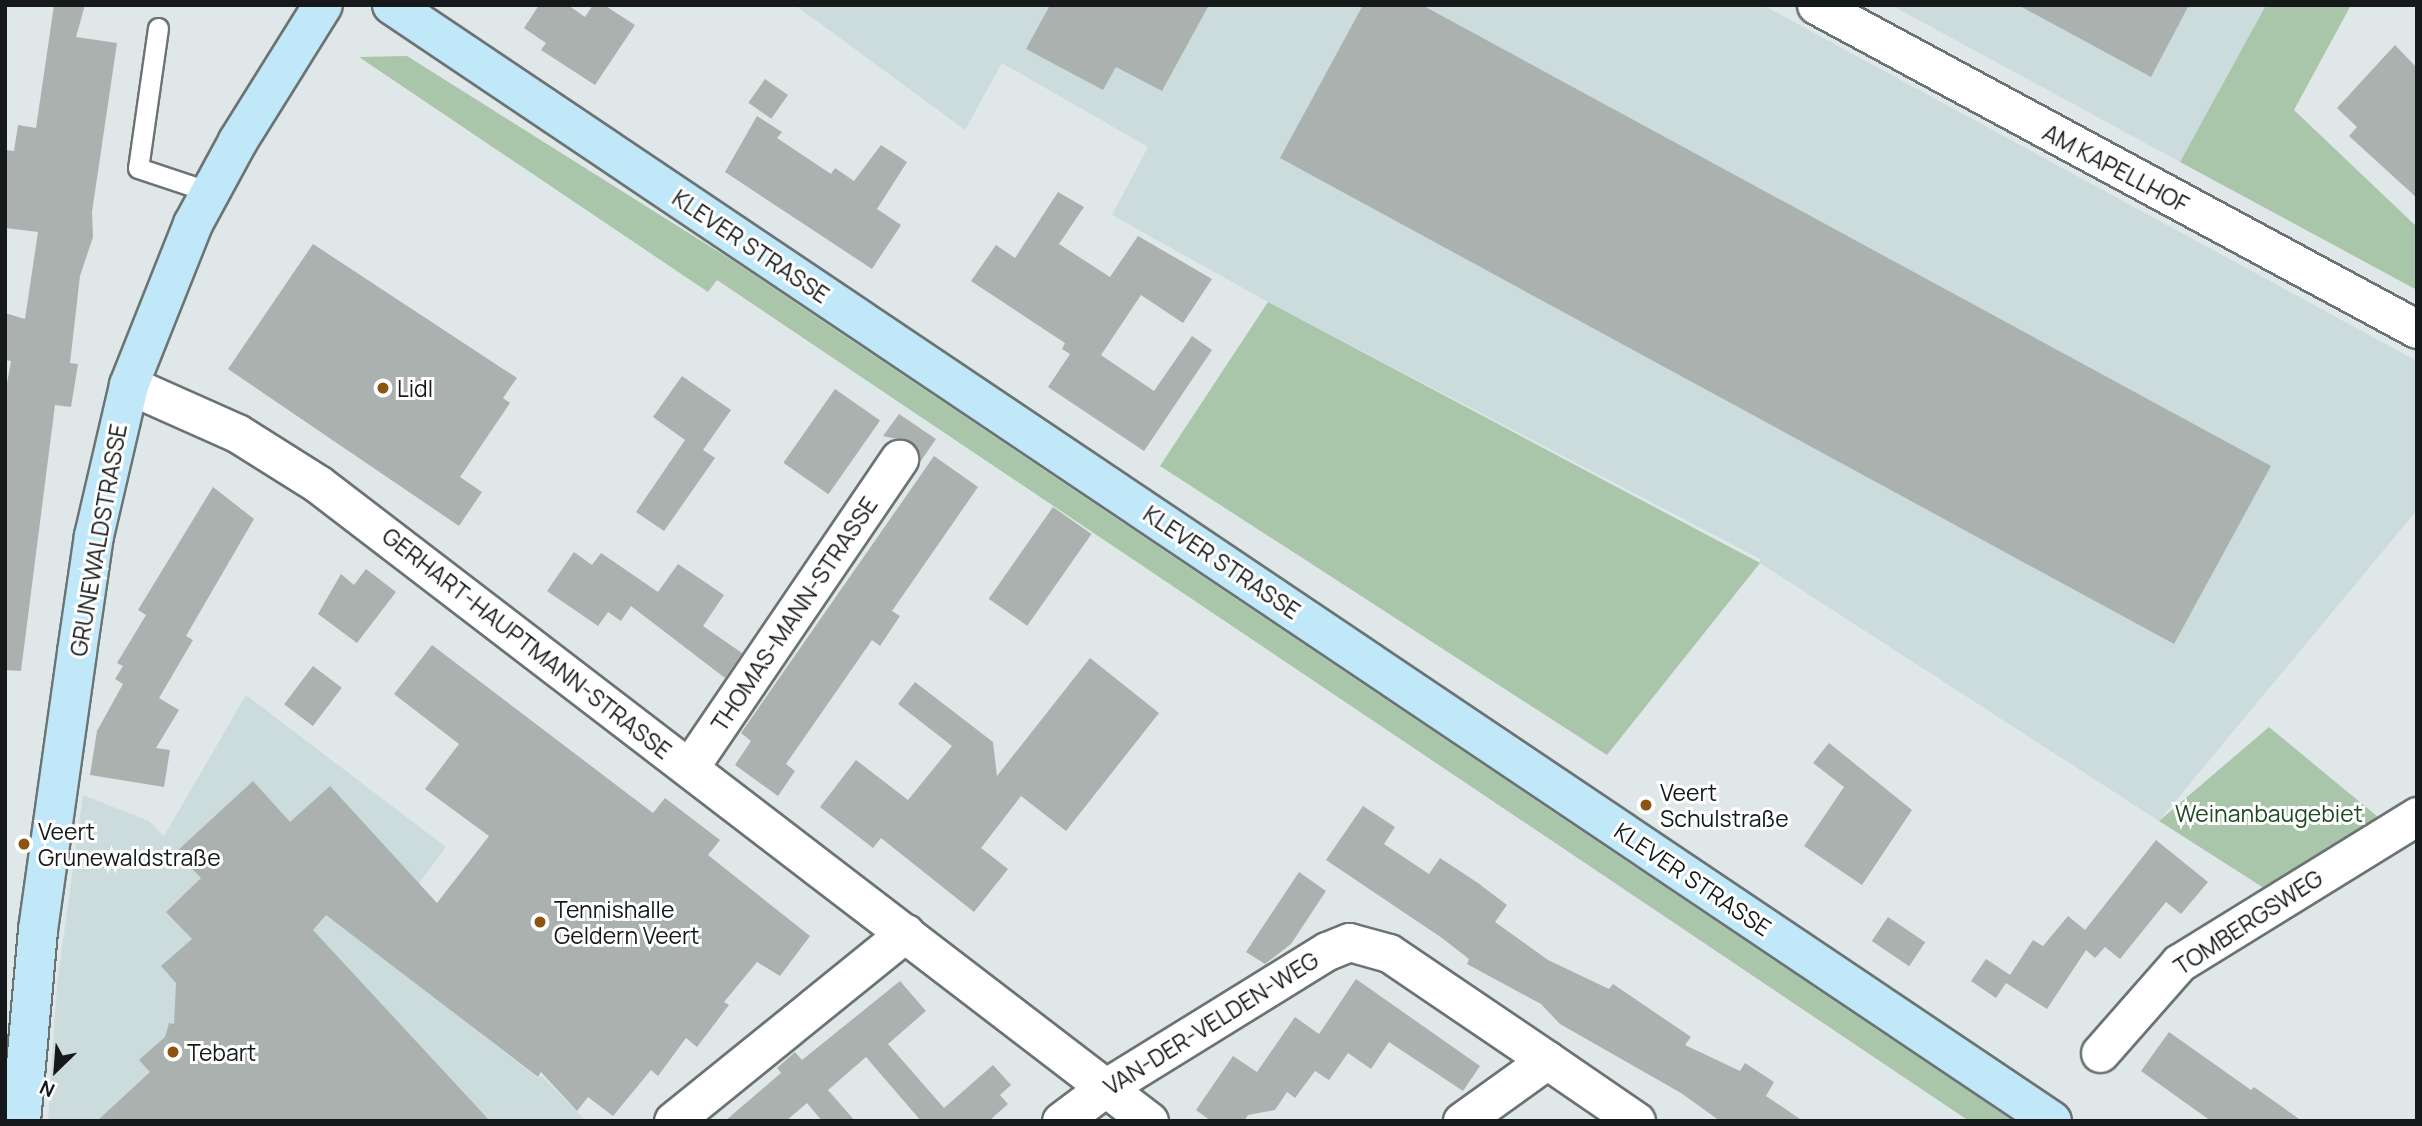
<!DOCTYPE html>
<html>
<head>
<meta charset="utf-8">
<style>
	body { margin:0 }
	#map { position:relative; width:2422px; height:1126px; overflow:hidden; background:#e0e7e8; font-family:Manrope,sans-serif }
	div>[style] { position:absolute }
	.built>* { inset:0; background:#ccdcdd }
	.green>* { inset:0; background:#a9c6aa }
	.building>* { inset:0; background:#abb1af; transform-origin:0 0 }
	.roads { filter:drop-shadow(2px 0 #6c7373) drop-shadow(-2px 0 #6c7373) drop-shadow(0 2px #6c7373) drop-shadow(0 -2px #6c7373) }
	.lane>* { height:19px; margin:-9.5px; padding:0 9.5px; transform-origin:9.5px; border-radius:9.5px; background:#fff }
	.street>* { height:37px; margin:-18.5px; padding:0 18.5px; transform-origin:18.5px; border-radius:18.5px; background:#fff }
	.secondary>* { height:38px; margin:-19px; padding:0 19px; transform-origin:19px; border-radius:19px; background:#c0e8f8 }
	.dots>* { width:19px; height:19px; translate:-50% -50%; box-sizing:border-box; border:4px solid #fff; border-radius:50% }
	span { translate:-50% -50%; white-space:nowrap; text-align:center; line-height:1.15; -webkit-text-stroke:6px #fff; paint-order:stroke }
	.street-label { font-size:23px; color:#161919 }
	.poi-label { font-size:23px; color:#161919 }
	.left { translate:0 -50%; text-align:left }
	.park-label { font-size:23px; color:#1e4b22 }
	.frame { position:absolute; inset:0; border:7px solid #161919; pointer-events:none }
	.north { position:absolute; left:21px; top:1035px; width:70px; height:70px; -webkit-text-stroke:5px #fff; paint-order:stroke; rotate:205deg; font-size:19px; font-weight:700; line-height:28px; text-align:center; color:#161919 }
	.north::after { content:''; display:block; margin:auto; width:24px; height:32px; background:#161919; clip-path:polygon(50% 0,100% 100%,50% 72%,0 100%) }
</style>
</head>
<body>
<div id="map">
	<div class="built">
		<i style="clip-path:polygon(795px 5px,1763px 5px,2417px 361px,2417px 510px,2159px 821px,1760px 563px,1760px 559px,1268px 302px,1112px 215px,1148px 147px,1002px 63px,965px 130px)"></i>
		<i style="clip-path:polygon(1891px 5px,2266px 5px,2180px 162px)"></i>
		<i style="clip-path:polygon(246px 695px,446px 847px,371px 948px,538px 1078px,542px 1076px,586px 1121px,48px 1121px,57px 984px,83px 795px,149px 821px,164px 836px)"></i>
	</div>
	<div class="green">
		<i style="clip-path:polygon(2266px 5px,2351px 5px,2294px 110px,2417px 227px,2417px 290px,2180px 162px)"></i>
		<i style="clip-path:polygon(407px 56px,730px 259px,2013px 1121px,1969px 1121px,717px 280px,708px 292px,359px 57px)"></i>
		<i style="clip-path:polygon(1268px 302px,1760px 563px,1607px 755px,1160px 466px)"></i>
		<i style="clip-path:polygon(2269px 727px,2384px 822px,2267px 890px,2159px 821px)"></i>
	</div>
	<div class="building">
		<i style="clip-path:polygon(54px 5px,85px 5px,76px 37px,117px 43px,92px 212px,93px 237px,80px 276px,70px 363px,78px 364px,71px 407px,55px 405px,21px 671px,5px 670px,5px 395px,11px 361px,5px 360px,5px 313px,25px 319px,38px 232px,5px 228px,5px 150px,14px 151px,18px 125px,36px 128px)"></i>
		<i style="clip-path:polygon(539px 5px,568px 5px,585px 17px,593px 5px,604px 5px,635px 25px,595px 85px,541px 50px,546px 43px,524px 28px)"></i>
		<i style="clip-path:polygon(1050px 5px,1209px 5px,1162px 91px,1116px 67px,1103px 90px,1026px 49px)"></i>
		<i style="clip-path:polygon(1363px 5px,1422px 5px,2271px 466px,2174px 644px,1280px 158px)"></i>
		<i style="clip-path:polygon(2018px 5px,2189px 5px,2151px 77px)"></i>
		<i style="clip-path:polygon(2395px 45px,2417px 68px,2417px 198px,2349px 136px,2357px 127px,2337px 108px)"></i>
		<i style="left:765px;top:79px;width:28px;height:29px;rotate:35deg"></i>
		<i style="clip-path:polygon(757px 116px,782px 132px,777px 138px,831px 174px,835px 168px,854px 181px,881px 145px,907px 162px,877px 209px,901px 225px,872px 269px,725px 172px)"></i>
		<i style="clip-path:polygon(1058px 192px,1084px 207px,1059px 244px,1110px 277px,1138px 236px,1212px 279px,1183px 323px,1141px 295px,1101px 355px,1154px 391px,1192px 336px,1212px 350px,1144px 451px,1048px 387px,1070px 354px,1062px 349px,1065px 343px,971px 281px,996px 245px,1015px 258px)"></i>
		<i style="clip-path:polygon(313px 244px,517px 378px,503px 398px,510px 403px,460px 477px,482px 492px,459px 526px,228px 369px)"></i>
		<i style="clip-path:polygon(682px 376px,731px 410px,703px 450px,715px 458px,664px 531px,636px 512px,685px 440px,653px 417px)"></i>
		<i style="left:835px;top:389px;width:55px;height:90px;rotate:35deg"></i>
		<i style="clip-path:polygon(899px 414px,936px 439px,920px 462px,911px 442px,883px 436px)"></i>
		<i style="clip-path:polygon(934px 456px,978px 487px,892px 611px,900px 616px,880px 646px,872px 640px,786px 764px,795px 771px,778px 796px,735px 765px,751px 741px,741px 733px)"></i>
		<i style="clip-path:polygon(213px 487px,254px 519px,186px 636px,193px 640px,159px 698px,179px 710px,156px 748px,170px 750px,164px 787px,90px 775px,97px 731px,123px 684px,115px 679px,123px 666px,117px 663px,146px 615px,138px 610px)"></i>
		<i style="left:1053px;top:507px;width:47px;height:112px;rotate:35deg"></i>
		<i style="clip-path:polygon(574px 552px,592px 565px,601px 553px,658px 592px,678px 564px,724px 595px,703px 626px,742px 653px,725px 678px,631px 606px,621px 621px,608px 612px,598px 626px,547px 591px)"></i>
		<i style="clip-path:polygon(366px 569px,396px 592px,357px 643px,318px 614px,341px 574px,354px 585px)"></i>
		<i style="clip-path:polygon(432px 645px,653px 813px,665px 798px,720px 840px,708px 855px,810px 936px,780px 976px,757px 962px,724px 1002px,729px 1005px,697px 1047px,686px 1038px,658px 1076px,651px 1070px,613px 1116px,588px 1097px,577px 1111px,541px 1072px,538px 1077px,326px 915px,313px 930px,490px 1121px,97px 1121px,150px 1072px,139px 1060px,165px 1037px,169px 1023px,174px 1024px,176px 983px,161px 966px,192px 939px,166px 912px,201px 878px,176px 852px,253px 781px,290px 822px,330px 786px,437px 903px,489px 836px,425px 789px,459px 744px,394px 694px)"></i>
		<i style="clip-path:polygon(1090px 658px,1159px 713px,1066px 831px,1021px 796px,981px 848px,1008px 869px,974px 912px,881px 838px,873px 848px,820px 807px,856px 760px,908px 800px,952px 746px,898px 704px,915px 682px,993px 742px,997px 776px)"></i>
		<i style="left:313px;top:666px;width:36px;height:48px;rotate:37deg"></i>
		<i style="clip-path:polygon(1829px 743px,1912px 810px,1862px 885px,1804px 846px,1844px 787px,1813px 763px)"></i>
		<i style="clip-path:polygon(1363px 806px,1395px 827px,1384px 844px,1429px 874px,1440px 858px,1478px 883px,1507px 905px,1495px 922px,1548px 960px,1609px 989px,1613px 984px,1691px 1037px,1685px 1045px,1740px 1071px,1745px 1063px,1774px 1082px,1766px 1096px,1803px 1121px,1720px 1121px,1681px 1093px,1560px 1024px,1541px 1004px,1467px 964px,1469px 959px,1442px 938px,1326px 860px)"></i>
		<i style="clip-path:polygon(2156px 840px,2208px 882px,2181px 914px,2166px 902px,2120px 959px,2105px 947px,2095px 958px,2086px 950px,2047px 1009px,2006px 983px,1996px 998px,1971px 981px,1986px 959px,2010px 975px,2033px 940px,2043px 946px,2068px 916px,2085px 930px)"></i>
		<i style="clip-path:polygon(1299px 872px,1326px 891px,1291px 944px,1265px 964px,1246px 952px)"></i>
		<i style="left:1888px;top:917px;width:45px;height:29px;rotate:34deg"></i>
		<i style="clip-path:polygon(1356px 979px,1480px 1066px,1463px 1091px,1389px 1042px,1371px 1069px,1348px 1053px,1329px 1080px,1315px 1071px,1295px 1098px,1287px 1092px,1275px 1110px,1248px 1115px,1244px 1121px,1211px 1121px,1196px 1110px,1233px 1056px,1257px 1072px,1295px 1017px,1319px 1034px)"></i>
		<i style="clip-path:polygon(900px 981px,926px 1011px,888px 1044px,944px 1108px,993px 1065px,1011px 1085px,1000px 1095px,1008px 1104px,989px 1121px,921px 1121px,866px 1057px,828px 1090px,855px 1121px,822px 1121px,807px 1103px,786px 1121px,725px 1121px,781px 1073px,784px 1076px,777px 1068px,795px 1052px,802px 1060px)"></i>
		<i style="clip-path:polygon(2169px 1032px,2251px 1090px,2254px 1087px,2302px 1121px,2211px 1121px,2141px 1071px)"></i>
	</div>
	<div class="roads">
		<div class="lane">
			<i style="left:158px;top:28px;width:141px;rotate:98.1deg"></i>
			<i style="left:138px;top:168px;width:76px;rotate:18.4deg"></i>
		</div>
		<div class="street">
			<i style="left:1816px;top:5px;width:683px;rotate:28.33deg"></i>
			<i style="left:129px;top:385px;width:118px;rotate:24deg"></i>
			<i style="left:237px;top:433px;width:96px;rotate:32.2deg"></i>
			<i style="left:318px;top:484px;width:1047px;rotate:37.47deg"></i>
			<i style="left:689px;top:768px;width:374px;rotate:-55.8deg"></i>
			<i style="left:2100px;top:1053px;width:120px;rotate:-48.7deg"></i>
			<i style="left:2179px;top:963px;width:280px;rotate:-31.7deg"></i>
			<i style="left:1547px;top:1060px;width:108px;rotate:34.4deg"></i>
			<i style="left:673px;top:1121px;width:299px;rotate:-39deg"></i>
			<i style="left:1061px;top:1121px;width:55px;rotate:-36.9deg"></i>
			<i style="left:1105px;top:1088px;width:261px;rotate:-31.7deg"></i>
			<i style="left:1327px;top:951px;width:24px;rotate:-22deg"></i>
			<i style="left:1349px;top:942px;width:41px;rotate:15.4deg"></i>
			<i style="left:1389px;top:953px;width:191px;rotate:34.1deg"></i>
			<i style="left:1547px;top:1060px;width:105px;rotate:144.3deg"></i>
		</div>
		<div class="secondary">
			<i style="left:392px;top:5px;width:2000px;rotate:33.91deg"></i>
			<i style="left:21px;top:1121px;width:192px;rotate:-84.9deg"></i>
			<i style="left:38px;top:930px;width:281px;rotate:-82deg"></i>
			<i style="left:77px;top:652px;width:117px;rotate:-81.7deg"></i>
			<i style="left:94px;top:536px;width:155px;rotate:-76.9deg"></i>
			<i style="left:129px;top:385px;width:173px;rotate:-68.3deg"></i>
			<i style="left:193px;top:224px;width:94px;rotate:-61.5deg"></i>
			<i style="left:238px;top:141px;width:160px;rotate:-58deg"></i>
		</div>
	</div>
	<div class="dots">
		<i style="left:383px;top:388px;background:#8e5310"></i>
		<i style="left:1646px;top:805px;background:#8e5310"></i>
		<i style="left:24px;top:844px;background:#8e5310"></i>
		<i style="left:540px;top:922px;background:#8e5310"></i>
		<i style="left:173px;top:1052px;background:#8e5310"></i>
	</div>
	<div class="street-label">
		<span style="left:2116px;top:168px;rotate:28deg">AM KAPELLHOF</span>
		<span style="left:751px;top:246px;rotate:34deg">KLEVER STRASSE</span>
		<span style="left:98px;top:540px;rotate:-80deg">GRUNEWALDSTRASSE</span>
		<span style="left:1222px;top:562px;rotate:34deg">KLEVER STRASSE</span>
		<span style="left:794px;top:614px;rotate:-56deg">THOMAS-MANN-STRASSE</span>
		<span style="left:527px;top:643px;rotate:38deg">GERHART-HAUPTMANN-STRASSE</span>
		<span style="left:1693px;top:879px;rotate:34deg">KLEVER STRASSE</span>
		<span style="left:2248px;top:922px;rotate:-33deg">TOMBERGSWEG</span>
		<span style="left:1211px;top:1023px;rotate:-32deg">VAN-DER-VELDEN-WEG</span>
	</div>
	<div class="poi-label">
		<span class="left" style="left:397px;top:388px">Lidl</span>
		<span class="left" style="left:1660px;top:805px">Veert<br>Schulstraße</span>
		<span class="left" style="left:38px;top:844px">Veert<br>Grunewaldstraße</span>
		<span class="left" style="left:554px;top:922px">Tennishalle<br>Geldern Veert</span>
		<span class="left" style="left:187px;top:1052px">Tebart</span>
	</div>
	<div class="park-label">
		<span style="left:2269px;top:813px">Weinanbaugebiet</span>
	</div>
	<div class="frame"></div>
	<div class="north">N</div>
</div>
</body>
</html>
